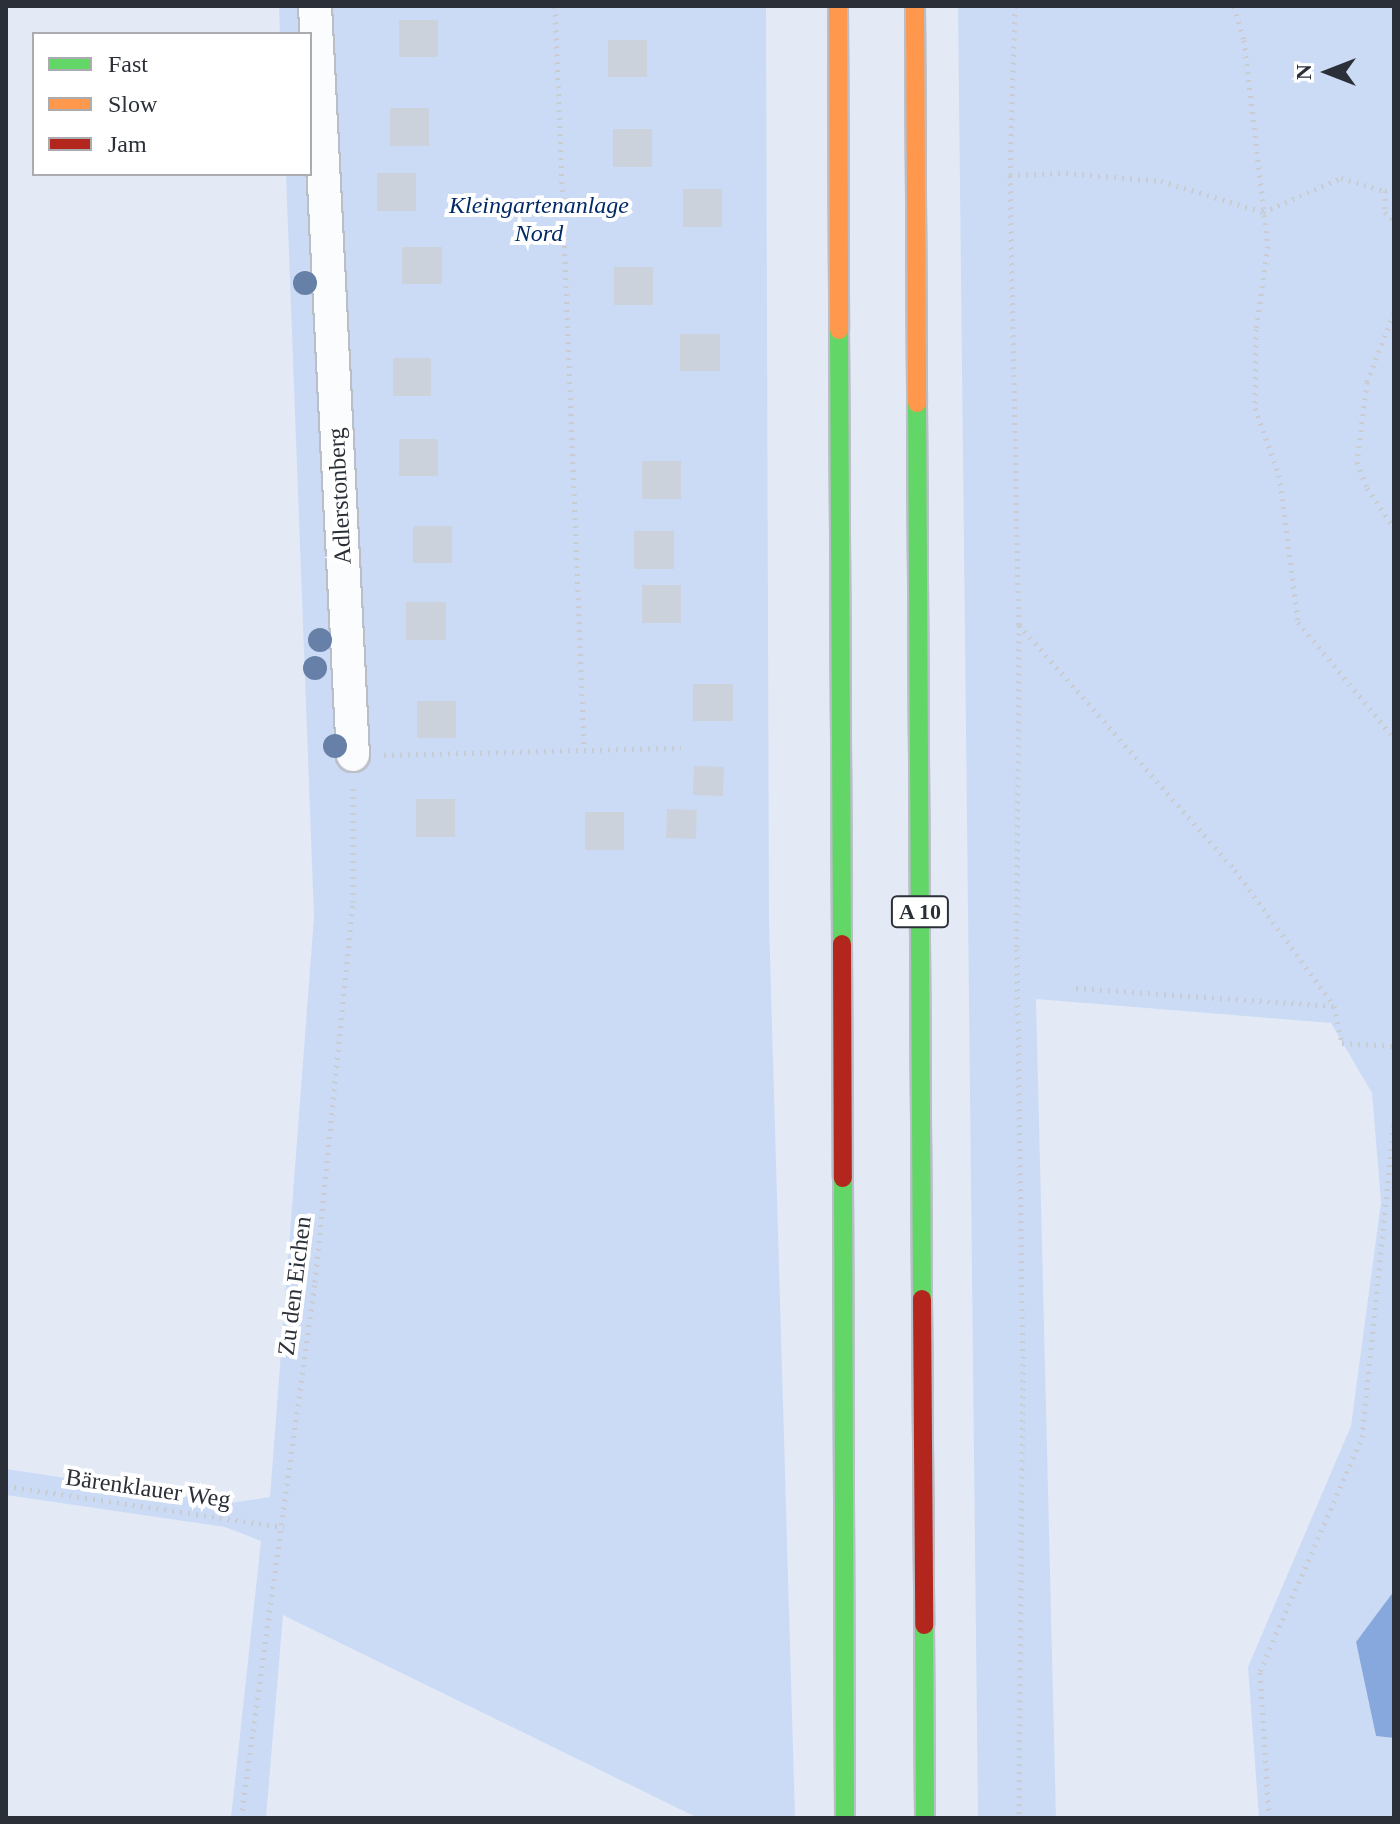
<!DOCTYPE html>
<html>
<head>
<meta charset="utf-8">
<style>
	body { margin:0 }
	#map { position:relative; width:1400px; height:1824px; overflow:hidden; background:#e3eaf6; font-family:"Times New Roman",serif }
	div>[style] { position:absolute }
	.green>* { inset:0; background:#cbdbf5 }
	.water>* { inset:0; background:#87a8dc }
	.building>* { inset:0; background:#ccd2db; transform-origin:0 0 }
	.path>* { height:5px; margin-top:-2.5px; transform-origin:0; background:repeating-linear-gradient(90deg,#c9ccd1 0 2px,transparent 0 8px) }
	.roads { filter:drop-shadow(2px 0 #b9bec7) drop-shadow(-2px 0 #b9bec7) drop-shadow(0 2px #b9bec7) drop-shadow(0 -2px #b9bec7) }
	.street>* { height:32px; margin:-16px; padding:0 16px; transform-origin:16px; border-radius:16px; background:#fbfcfe }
	.fast>* { height:18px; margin:-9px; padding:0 9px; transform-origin:9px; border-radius:9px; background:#63d668 }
	.slow>* { height:18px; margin:-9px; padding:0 9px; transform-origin:9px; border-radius:9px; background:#ff974d }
	.jam>* { height:18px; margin:-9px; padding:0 9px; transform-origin:9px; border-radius:9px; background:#b3261e }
	.trees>* { width:24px; height:24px; margin:-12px; border-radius:50%; background:#6780a8 }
	span { translate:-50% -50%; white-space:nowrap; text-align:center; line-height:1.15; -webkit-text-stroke:8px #fff; paint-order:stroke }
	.shield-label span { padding:2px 6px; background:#fff; border:2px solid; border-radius:6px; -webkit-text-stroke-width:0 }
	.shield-label { font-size:22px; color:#2b3038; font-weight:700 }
	.park-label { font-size:24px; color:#022a68; font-style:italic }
	.street-label { font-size:24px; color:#2b3038 }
	.frame { position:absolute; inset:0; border:8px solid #2b3038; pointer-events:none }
	.legend { position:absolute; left:32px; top:32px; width:280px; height:144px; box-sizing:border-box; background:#fff; border:2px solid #aaacaf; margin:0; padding:10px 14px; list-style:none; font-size:24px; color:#2b3038 }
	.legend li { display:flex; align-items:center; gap:16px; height:40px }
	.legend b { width:40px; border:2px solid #aaacaf }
	.north { position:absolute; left:1288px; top:32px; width:80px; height:80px; -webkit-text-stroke:6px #fff; paint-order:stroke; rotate:270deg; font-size:22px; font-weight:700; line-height:32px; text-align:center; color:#2b3038 }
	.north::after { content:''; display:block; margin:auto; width:28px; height:36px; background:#2b3038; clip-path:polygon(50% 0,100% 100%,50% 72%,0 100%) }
</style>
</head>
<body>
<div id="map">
	<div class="green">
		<i style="clip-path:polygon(279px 6px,766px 6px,769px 921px,795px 1818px,698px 1818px,283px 1615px,266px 1818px,231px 1818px,261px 1541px,225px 1527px,6px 1495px,6px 1469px,231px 1503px,270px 1497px,314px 917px,286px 174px,310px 174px,310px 34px,280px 34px)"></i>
		<i style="clip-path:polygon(958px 6px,1394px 6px,1394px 1591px,1356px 1643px,1376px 1736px,1394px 1738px,1394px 1818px,1259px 1818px,1248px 1667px,1351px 1426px,1381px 1202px,1372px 1093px,1331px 1023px,1036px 999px,1056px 1818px,978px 1818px)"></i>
	</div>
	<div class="water">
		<i style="clip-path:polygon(1394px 1591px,1394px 1738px,1376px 1736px,1356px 1642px)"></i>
	</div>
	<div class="building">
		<i style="left:399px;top:20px;width:39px;height:37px"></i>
		<i style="left:608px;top:40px;width:39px;height:37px"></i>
		<i style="left:390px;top:108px;width:39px;height:38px"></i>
		<i style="left:613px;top:129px;width:39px;height:38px"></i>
		<i style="left:377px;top:173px;width:39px;height:38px"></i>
		<i style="left:683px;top:189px;width:39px;height:38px"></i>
		<i style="left:402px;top:247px;width:40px;height:37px"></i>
		<i style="left:614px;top:267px;width:39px;height:38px"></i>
		<i style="left:680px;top:334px;width:40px;height:37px"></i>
		<i style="left:393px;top:358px;width:38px;height:38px"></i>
		<i style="left:399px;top:439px;width:39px;height:37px"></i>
		<i style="left:642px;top:461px;width:39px;height:38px"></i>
		<i style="left:413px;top:526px;width:39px;height:37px"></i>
		<i style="left:634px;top:531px;width:40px;height:38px"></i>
		<i style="left:642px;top:585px;width:39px;height:38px"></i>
		<i style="left:446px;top:602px;width:38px;height:40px;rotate:90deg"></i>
		<i style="left:693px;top:684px;width:40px;height:37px"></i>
		<i style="left:417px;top:701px;width:39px;height:37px"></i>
		<i style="left:694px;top:766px;width:30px;height:29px;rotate:2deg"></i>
		<i style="left:416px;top:799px;width:39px;height:38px"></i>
		<i style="left:667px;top:809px;width:30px;height:29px;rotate:2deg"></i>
		<i style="left:585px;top:812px;width:39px;height:38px"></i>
	</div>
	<div class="path">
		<i style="left:555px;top:6px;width:741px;rotate:87.76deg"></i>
		<i style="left:1015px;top:6px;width:169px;rotate:91.7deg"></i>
		<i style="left:1010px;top:175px;width:450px;rotate:88.9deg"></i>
		<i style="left:1019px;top:625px;width:324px;rotate:90.4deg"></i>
		<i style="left:1017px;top:949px;width:407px;rotate:89.2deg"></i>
		<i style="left:1023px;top:1356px;width:462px;rotate:90.5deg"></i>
		<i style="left:1234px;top:6px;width:35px;rotate:74deg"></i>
		<i style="left:1244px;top:40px;width:207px;rotate:83.4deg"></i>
		<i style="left:1268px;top:246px;width:84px;rotate:98.2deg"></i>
		<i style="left:1256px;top:329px;width:79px;rotate:90.7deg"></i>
		<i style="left:1255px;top:408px;width:71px;rotate:70.3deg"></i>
		<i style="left:1279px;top:475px;width:148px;rotate:82.6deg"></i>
		<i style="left:1298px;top:622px;width:151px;rotate:50.4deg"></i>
		<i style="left:1010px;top:175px;width:56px;rotate:-2deg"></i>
		<i style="left:1066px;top:173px;width:95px;rotate:4.8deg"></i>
		<i style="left:1161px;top:181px;width:107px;rotate:16.9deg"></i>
		<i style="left:1263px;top:212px;width:85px;rotate:-23.6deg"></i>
		<i style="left:1341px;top:178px;width:46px;rotate:16.5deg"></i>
		<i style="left:1385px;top:191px;width:9px;rotate:-18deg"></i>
		<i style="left:1385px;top:191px;width:21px;rotate:90deg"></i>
		<i style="left:1385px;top:212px;width:13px;rotate:45deg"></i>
		<i style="left:1394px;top:313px;width:74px;rotate:111.4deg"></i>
		<i style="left:1367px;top:382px;width:81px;rotate:97.1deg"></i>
		<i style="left:1357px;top:462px;width:28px;rotate:69deg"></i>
		<i style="left:1367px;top:488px;width:48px;rotate:56deg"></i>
		<i style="left:1019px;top:625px;width:327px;rotate:48.6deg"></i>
		<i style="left:1235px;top:870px;width:168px;rotate:53.9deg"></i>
		<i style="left:384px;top:755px;width:297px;rotate:-1.4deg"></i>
		<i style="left:1076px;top:988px;width:259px;rotate:4deg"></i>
		<i style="left:1334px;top:1006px;width:38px;rotate:78deg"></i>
		<i style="left:1342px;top:1043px;width:52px;rotate:3.3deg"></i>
		<i style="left:6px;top:1486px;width:281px;rotate:8.4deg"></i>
		<i style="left:241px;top:1818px;width:541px;rotate:-82.14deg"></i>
		<i style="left:315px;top:1282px;width:382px;rotate:-84.3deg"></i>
		<i style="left:353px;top:902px;width:116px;rotate:-90deg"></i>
		<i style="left:1269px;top:1818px;width:147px;rotate:-93.5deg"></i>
		<i style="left:1260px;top:1671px;width:255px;rotate:-66.4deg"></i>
		<i style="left:1362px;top:1437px;width:316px;rotate:-84.2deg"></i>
	</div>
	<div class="roads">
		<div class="street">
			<i style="left:315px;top:6px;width:750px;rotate:87.1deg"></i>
		</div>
		<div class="fast">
			<i style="left:839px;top:330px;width:614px;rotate:89.72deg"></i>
			<i style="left:917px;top:403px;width:896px;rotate:89.68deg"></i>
			<i style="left:843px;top:1178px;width:640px;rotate:89.82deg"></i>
			<i style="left:924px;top:1625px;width:193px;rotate:89.7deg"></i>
		</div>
		<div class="slow">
			<i style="left:838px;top:6px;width:324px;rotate:89.8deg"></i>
			<i style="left:915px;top:6px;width:397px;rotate:89.7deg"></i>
		</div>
		<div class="jam">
			<i style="left:842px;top:944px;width:234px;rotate:89.8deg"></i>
			<i style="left:922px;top:1299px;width:326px;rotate:89.6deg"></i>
		</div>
	</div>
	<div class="trees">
		<i style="left:305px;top:283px"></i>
		<i style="left:320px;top:640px"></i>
		<i style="left:315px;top:668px"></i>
		<i style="left:335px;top:746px"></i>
	</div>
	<div class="shield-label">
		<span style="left:920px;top:912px">A 10</span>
	</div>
	<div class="park-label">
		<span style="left:539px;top:220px">Kleingartenanlage<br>Nord</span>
	</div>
	<div class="street-label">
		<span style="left:340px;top:496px;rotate:-93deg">Adlerstonberg</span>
		<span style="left:295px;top:1286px;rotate:-83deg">Zu den Eichen</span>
		<span style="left:148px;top:1489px;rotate:8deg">Bärenklauer Weg</span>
	</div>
	<div class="frame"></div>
	<ul class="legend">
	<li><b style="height:10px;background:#63d668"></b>Fast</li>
	<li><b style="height:10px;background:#ff974d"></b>Slow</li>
	<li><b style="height:10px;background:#b3261e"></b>Jam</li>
	</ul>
	<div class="north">N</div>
</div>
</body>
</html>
